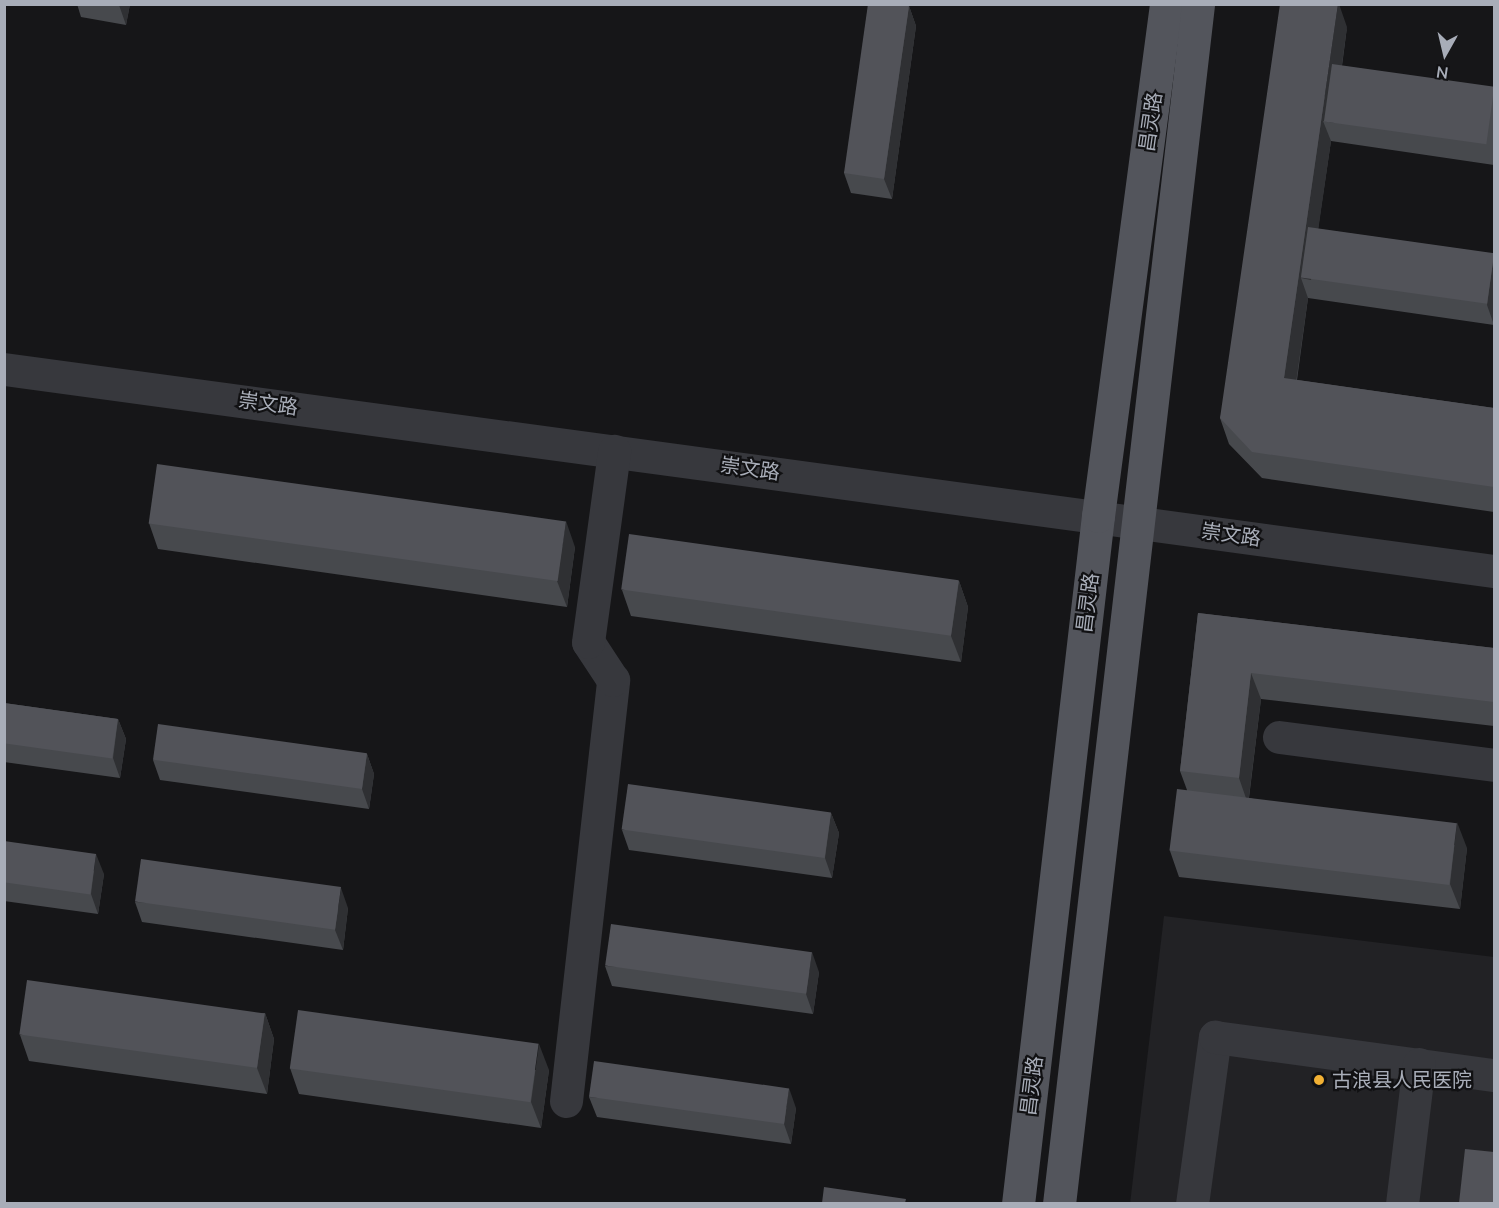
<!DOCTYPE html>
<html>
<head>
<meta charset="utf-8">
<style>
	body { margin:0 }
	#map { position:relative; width:1499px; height:1208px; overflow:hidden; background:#161618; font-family:"Nunito Sans","Noto Sans SC",sans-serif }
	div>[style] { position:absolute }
	.built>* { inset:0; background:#222225 }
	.minor>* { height:33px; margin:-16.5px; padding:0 16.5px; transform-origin:16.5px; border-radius:16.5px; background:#37383d }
	.major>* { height:33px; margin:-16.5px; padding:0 16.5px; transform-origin:16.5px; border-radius:16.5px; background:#53555c }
	.wall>* { inset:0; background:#47494d }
	.shaded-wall>* { inset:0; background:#2f3033 }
	.building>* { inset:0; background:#525359; transform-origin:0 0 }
	.dots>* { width:16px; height:16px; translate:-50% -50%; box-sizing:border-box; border:3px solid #111113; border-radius:50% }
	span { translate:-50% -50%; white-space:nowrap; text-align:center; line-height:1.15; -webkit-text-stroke:4.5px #111113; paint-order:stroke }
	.street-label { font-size:20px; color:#a8adb8 }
	.poi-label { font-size:20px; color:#a8adb8 }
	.left { translate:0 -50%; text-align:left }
	.frame { position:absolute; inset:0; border:6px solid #a8adb8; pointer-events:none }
	.north { position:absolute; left:1415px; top:24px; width:60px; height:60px; -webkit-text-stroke:4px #111113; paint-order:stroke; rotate:188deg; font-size:16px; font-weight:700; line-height:24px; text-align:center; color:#a8adb8 }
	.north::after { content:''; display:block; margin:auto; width:21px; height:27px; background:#a8adb8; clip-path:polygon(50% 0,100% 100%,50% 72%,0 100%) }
</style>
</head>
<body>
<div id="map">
	<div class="built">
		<i style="clip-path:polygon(1164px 916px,1494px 957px,1494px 1203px,1130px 1204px)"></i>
	</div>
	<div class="minor">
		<i style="left:4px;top:369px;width:1504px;rotate:7.72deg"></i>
		<i style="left:1279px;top:737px;width:217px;rotate:7.4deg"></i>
		<i style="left:566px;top:1101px;width:424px;rotate:-83.6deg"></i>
		<i style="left:613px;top:680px;width:45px;rotate:-123.3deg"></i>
		<i style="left:588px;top:642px;width:193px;rotate:-82.2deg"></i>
		<i style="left:1192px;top:1204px;width:169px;rotate:-82.2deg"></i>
		<i style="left:1215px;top:1037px;width:282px;rotate:7.8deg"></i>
		<i style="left:1402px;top:1204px;width:141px;rotate:-83.1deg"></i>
	</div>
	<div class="major">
		<i style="left:1018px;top:1204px;width:693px;rotate:-83.37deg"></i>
		<i style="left:1098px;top:516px;width:516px;rotate:-82.43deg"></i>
		<i style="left:1059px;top:1204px;width:1208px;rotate:-83.39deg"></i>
	</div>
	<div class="wall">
		<i style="clip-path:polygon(77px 4px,130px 4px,126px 25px,81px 17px)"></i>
		<i style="clip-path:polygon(909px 6px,916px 26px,892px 199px,851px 193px,844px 173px)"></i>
		<i style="clip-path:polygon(1347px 27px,1342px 66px,1494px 88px,1494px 165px,1331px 141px,1318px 229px,1494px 254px,1494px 325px,1308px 298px,1297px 380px,1494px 408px,1494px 512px,1262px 478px,1229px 444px,1220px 418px)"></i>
		<i style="clip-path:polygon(149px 523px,575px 547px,567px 607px,158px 549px)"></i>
		<i style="clip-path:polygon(959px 581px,968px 607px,961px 662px,631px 616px,622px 590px)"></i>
		<i style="clip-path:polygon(1198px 613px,1494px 648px,1494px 726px,1261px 699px,1249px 798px,1467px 848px,1460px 909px,1179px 877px,1170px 851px,1187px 790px,1180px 771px)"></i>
		<i style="clip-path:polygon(4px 703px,118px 719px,126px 739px,120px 778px,4px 762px)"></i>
		<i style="clip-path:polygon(367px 754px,374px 774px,369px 809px,160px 780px,153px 760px)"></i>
		<i style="clip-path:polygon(831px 813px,839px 833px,832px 878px,629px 850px,622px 830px)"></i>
		<i style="clip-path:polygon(4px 841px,104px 874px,98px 914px,4px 901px)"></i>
		<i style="clip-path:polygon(135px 902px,348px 908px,343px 950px,142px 922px)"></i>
		<i style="clip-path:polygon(605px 966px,819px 972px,813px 1014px,612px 986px)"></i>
		<i style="clip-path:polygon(265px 1013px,274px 1039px,267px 1094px,29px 1061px,20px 1035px)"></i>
		<i style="clip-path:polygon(290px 1068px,549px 1070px,541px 1128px,299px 1094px)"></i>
		<i style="clip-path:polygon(589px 1097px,796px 1108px,791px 1144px,597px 1117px)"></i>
	</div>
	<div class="shaded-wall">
		<i style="clip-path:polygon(119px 4px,130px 4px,126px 25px,119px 5px)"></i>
		<i style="clip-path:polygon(1338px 4px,1339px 4px,1347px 27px,1334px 123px,1323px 121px,1331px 141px,1311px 280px,1301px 278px,1308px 298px,1293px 404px,1284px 378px)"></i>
		<i style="clip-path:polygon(909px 6px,916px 26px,892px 199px,884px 179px)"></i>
		<i style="clip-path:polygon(1494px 254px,1494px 325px,1487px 305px)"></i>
		<i style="clip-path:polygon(566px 521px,575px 547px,567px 607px,557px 581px)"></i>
		<i style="clip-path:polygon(959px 581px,968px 607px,961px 662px,951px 636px)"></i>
		<i style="clip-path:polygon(1251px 673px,1261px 699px,1248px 804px,1239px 778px)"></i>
		<i style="clip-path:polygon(118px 719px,126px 739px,120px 778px,113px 758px)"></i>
		<i style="clip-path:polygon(367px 754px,374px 774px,369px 809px,362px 789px)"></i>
		<i style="clip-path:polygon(831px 813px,839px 833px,832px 878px,825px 858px)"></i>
		<i style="clip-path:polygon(1457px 822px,1467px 848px,1460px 909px,1450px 884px)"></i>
		<i style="clip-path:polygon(96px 854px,104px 874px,98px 914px,91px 894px)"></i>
		<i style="clip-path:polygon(341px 888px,348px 908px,343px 950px,335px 930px)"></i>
		<i style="clip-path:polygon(812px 952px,819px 972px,813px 1014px,806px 994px)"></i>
		<i style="clip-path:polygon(265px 1013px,274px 1039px,267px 1094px,257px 1068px)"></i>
		<i style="clip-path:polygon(539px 1044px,549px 1070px,541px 1128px,531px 1102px)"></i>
		<i style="clip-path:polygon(789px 1088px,796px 1108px,791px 1144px,784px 1124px)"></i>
	</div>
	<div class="building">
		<i style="clip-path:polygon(868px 4px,895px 4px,909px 6px,884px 179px,844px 173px)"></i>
		<i style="clip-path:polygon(1280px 4px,1338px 4px,1284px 378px,1494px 408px,1494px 487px,1252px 452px,1220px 418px)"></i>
		<i style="left:1332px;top:64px;width:164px;height:58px;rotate:8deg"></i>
		<i style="left:1308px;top:227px;width:188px;height:51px;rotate:8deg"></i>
		<i style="left:157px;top:464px;width:413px;height:60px;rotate:8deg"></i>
		<i style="left:629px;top:534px;width:333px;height:56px;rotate:8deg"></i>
		<i style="clip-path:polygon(1198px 613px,1494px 648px,1494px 702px,1251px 673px,1239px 778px,1180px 771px)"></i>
		<i style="left:4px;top:703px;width:115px;height:40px;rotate:8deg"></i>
		<i style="left:158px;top:724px;width:211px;height:36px;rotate:8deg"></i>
		<i style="left:628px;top:784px;width:205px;height:46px;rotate:8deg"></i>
		<i style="left:1177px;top:789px;width:282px;height:62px;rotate:7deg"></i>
		<i style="left:4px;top:841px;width:93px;height:41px;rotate:8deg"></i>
		<i style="left:141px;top:859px;width:202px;height:43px;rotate:8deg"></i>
		<i style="left:611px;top:924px;width:203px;height:42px;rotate:8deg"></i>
		<i style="left:27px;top:980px;width:240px;height:55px;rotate:8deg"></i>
		<i style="left:298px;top:1010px;width:243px;height:59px;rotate:8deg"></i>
		<i style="left:594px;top:1061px;width:197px;height:36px;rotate:8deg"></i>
		<i style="clip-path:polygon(1465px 1149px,1494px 1152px,1494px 1203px,1459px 1203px)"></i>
		<i style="clip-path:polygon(824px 1187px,906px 1199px,905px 1203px,822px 1203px)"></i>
	</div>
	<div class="dots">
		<i style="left:1319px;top:1080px;background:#f2b134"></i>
	</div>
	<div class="street-label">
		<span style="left:1151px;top:122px;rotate:-82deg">昌灵路</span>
		<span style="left:268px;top:404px;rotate:8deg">崇文路</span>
		<span style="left:750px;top:469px;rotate:8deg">崇文路</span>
		<span style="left:1231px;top:535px;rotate:8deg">崇文路</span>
		<span style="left:1088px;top:603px;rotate:-83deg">昌灵路</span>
		<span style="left:1032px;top:1086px;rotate:-83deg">昌灵路</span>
	</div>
	<div class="poi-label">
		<span class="left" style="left:1332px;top:1080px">古浪县人民医院</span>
	</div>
	<div class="frame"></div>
	<div class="north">N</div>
</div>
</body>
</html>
